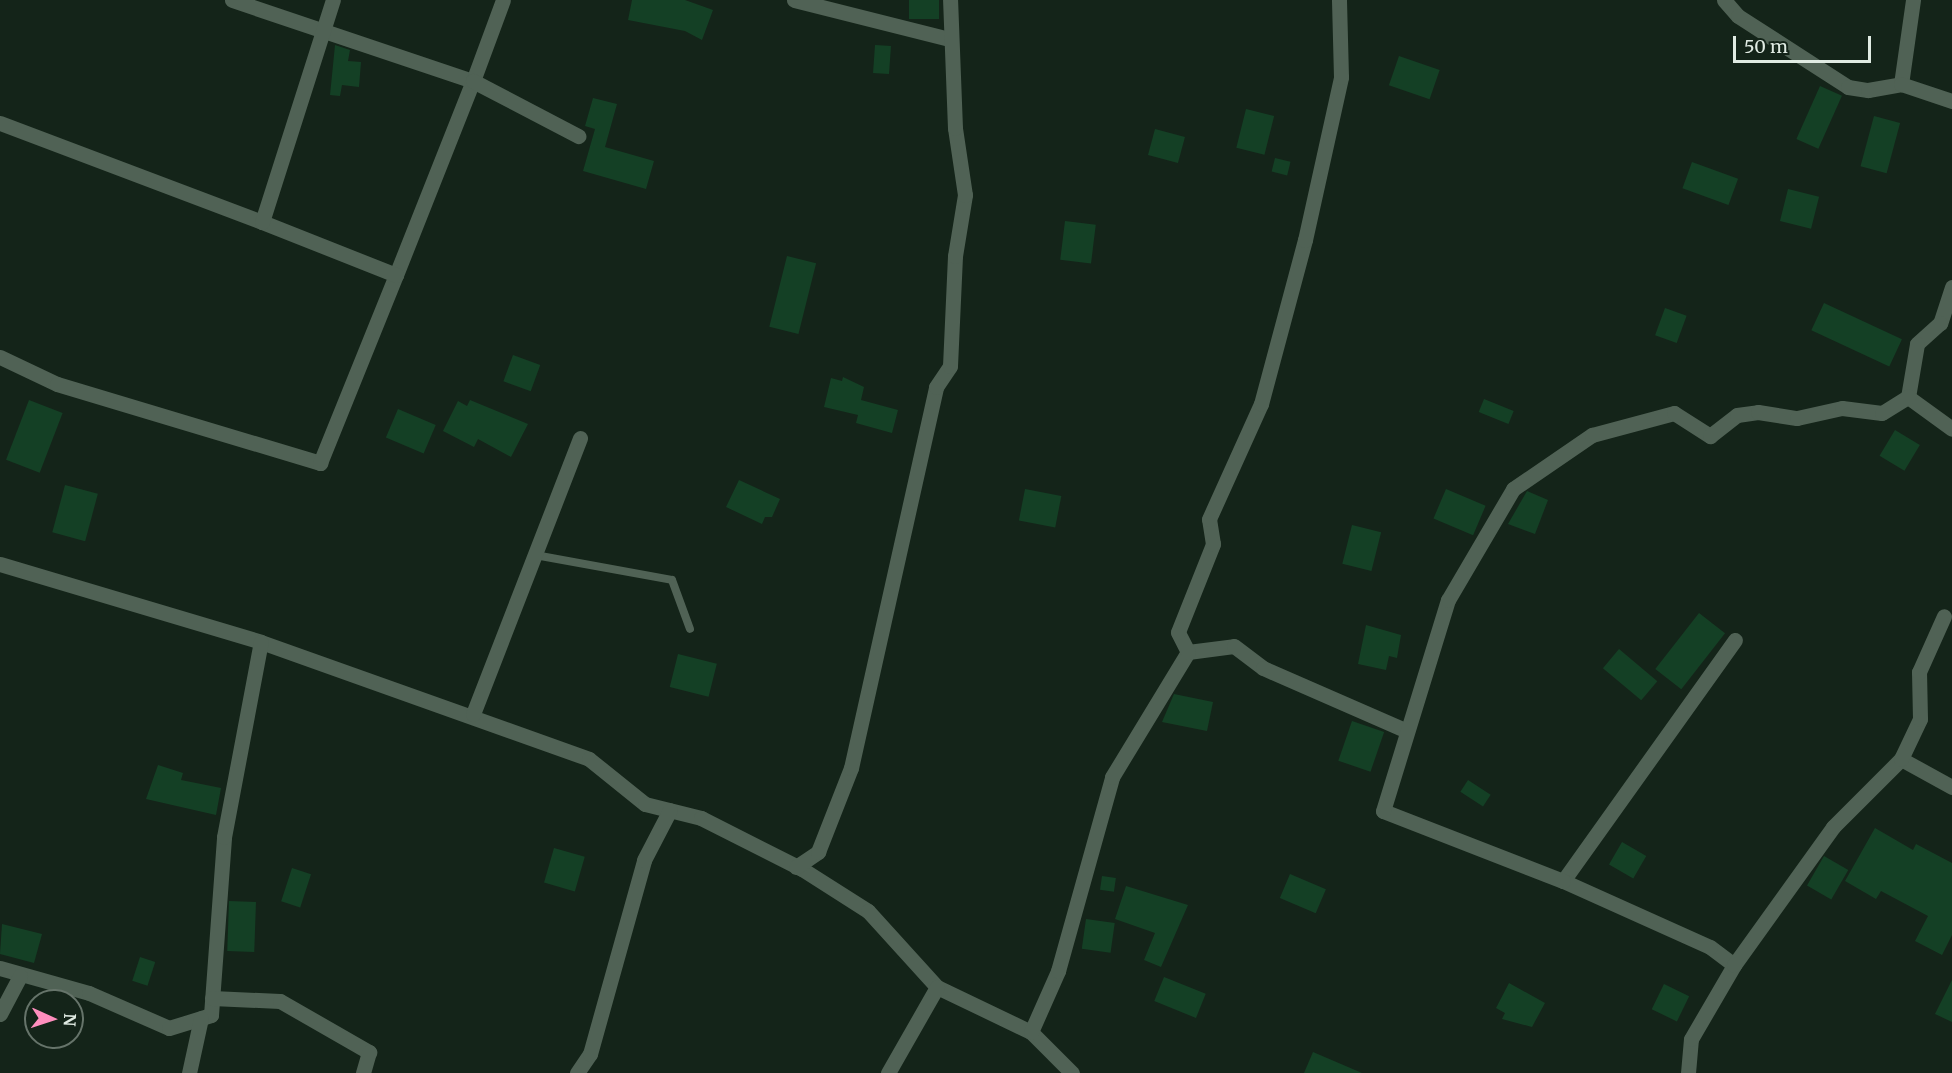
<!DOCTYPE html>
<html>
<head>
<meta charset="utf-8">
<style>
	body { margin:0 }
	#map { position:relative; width:1952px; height:1073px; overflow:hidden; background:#142419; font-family:Merriweather,serif }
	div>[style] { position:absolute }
	.building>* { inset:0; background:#144025; transform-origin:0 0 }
	.service>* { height:8px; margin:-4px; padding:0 4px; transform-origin:4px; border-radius:4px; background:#506255 }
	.minor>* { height:15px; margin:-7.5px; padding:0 7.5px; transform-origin:7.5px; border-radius:7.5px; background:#506255 }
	span { translate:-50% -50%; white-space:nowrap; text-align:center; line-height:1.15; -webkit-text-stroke:6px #142419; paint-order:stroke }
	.north { position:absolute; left:24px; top:989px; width:60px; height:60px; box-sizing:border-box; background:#142419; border:2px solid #66746a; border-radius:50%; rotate:93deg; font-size:16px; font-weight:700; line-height:24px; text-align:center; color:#e0ebe3 }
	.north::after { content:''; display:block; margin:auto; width:21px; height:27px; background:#fe8ebd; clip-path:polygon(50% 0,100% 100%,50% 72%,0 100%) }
	.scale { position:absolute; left:1733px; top:36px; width:138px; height:27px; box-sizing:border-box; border:3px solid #e0ebe3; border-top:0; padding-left:8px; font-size:18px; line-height:21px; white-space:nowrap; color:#e0ebe3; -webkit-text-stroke:4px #142419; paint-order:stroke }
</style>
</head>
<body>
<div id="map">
	<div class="building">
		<i style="clip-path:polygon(632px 0,685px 0,713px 10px,702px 40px,685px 31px,628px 20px)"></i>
		<i style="left:909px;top:0;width:30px;height:19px"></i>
		<i style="clip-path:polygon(335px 45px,350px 50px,348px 61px,361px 62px,359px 87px,342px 85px,340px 96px,330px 95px)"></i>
		<i style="left:875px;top:45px;width:16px;height:28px;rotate:4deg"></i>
		<i style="left:1399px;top:56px;width:43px;height:31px;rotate:19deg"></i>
		<i style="left:1820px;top:86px;width:24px;height:58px;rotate:24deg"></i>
		<i style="clip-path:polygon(593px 98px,617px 104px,605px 147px,654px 161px,646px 189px,583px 171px,595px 129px,585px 126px)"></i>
		<i style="left:1246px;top:109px;width:29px;height:40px;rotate:14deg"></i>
		<i style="left:1874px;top:116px;width:27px;height:52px;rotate:15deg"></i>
		<i style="left:1155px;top:129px;width:31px;height:27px;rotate:15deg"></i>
		<i style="left:1275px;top:158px;width:16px;height:14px;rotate:14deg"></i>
		<i style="left:1692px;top:162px;width:49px;height:28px;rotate:20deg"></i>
		<i style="left:1788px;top:189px;width:32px;height:33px;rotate:14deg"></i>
		<i style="left:1065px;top:221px;width:31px;height:39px;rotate:7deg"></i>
		<i style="left:787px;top:256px;width:30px;height:73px;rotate:14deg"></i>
		<i style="left:1824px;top:303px;width:86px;height:30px;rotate:25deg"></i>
		<i style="left:1665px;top:308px;width:23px;height:29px;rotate:20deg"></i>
		<i style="left:513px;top:355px;width:29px;height:28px;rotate:20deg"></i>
		<i style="clip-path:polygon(843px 377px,864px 387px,861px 400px,898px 410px,892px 433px,856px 423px,858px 415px,824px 407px,831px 378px,842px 381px)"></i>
		<i style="left:1484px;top:399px;width:32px;height:14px;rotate:22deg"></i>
		<i style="left:29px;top:400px;width:36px;height:64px;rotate:21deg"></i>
		<i style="clip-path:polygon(470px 400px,528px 424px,511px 457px,478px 439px,474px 447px,443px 431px,458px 401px,467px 406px)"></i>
		<i style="left:398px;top:409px;width:41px;height:31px;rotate:23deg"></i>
		<i style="left:1895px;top:430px;width:29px;height:30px;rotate:31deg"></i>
		<i style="clip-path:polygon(739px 480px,780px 499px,772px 517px,765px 517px,762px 524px,726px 507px)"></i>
		<i style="left:65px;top:485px;width:34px;height:49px;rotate:15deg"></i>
		<i style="left:1025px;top:489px;width:37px;height:32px;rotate:11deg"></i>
		<i style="left:1446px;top:489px;width:43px;height:32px;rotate:23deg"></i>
		<i style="clip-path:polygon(1527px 491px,1548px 500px,1535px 534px,1508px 524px)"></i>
		<i style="left:1352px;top:525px;width:30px;height:40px;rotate:14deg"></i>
		<i style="left:1699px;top:613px;width:33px;height:71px;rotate:38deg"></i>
		<i style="clip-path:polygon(1366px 625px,1401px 635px,1397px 658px,1389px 656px,1386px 670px,1358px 664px)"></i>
		<i style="left:1619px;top:649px;width:50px;height:25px;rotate:40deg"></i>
		<i style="left:678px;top:654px;width:40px;height:34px;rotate:14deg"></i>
		<i style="clip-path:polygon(1174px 694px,1213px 702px,1207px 731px,1162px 722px)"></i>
		<i style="left:1352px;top:721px;width:34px;height:42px;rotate:19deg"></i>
		<i style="clip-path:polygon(158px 765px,183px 773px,181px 780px,221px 788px,216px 815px,146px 799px)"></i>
		<i style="left:1468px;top:780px;width:27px;height:14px;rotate:33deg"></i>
		<i style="clip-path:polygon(1875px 828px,1913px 850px,1916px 844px,1952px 863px,1952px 935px,1942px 955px,1915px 941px,1928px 916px,1881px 891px,1876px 899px,1845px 881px)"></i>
		<i style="left:1622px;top:842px;width:28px;height:26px;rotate:30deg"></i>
		<i style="left:554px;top:848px;width:32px;height:36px;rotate:16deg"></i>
		<i style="left:1824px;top:856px;width:28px;height:34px;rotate:30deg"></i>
		<i style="left:292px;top:868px;width:20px;height:35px;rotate:18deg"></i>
		<i style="left:1290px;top:874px;width:39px;height:26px;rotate:23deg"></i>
		<i style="left:1102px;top:876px;width:14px;height:14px;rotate:8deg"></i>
		<i style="clip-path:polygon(1126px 886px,1188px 905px,1161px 967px,1144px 960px,1155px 933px,1115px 919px)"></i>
		<i style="left:229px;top:901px;width:27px;height:50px;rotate:2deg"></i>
		<i style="left:1086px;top:919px;width:29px;height:30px;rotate:8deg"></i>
		<i style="clip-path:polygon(2px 924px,42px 934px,34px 963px,0 954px)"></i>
		<i style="left:140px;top:957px;width:16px;height:25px;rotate:18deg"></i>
		<i style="left:1164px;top:977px;width:45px;height:26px;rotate:22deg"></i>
		<i style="clip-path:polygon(1952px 980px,1952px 1022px,1935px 1014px)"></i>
		<i style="clip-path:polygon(1509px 983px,1545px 1003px,1532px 1027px,1502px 1019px,1505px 1013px,1496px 1008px)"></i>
		<i style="left:1664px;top:984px;width:28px;height:28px;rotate:26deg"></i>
		<i style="clip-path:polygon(1313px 1052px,1362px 1073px,1304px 1073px)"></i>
	</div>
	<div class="service">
		<i style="left:535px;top:555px;width:139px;rotate:10.3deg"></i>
		<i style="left:672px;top:580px;width:52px;rotate:69.8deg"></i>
	</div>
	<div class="minor">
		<i style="left:232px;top:0;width:254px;rotate:18.6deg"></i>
		<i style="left:473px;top:81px;width:86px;rotate:-69.7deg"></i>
		<i style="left:794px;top:0;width:160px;rotate:14.1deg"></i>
		<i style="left:1724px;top:0;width:21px;rotate:49deg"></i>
		<i style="left:1738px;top:16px;width:131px;rotate:32.8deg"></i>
		<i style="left:1848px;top:87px;width:20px;rotate:9deg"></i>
		<i style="left:1868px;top:90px;width:34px;rotate:-10deg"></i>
		<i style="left:1913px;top:0;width:85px;rotate:98.1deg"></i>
		<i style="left:1901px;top:84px;width:54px;rotate:18.4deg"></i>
		<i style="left:0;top:123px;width:280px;rotate:20.7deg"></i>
		<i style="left:396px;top:275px;width:209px;rotate:-68.4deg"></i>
		<i style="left:473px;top:81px;width:119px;rotate:27.6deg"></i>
		<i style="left:1952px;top:287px;width:38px;rotate:108deg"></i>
		<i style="left:1940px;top:323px;width:31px;rotate:138deg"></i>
		<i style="left:1917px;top:344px;width:54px;rotate:99.6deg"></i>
		<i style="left:1908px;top:397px;width:54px;rotate:36deg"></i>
		<i style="left:0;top:357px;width:63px;rotate:25.3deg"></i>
		<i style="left:57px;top:384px;width:275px;rotate:16.7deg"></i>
		<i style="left:320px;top:463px;width:203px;rotate:-68deg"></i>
		<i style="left:396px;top:275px;width:144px;rotate:-158.4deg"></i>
		<i style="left:262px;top:222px;width:233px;rotate:-72.3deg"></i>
		<i style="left:0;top:564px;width:272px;rotate:16.6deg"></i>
		<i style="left:261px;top:642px;width:348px;rotate:19.6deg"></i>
		<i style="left:589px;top:759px;width:72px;rotate:38.8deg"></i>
		<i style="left:645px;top:804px;width:58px;rotate:14deg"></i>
		<i style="left:701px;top:818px;width:113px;rotate:26.8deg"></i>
		<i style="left:802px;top:869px;width:78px;rotate:32.5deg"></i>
		<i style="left:868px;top:911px;width:103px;rotate:47.8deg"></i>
		<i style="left:937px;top:987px;width:104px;rotate:25.6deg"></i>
		<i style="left:1031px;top:1032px;width:58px;rotate:45deg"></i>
		<i style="left:1188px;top:652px;width:46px;rotate:-7.4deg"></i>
		<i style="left:1234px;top:646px;width:36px;rotate:37deg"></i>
		<i style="left:1263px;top:668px;width:157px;rotate:23.6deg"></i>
		<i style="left:473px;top:714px;width:296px;rotate:-68.8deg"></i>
		<i style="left:1901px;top:759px;width:58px;rotate:28.8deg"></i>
		<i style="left:796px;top:867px;width:27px;rotate:-34deg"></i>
		<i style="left:818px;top:852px;width:90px;rotate:-68.6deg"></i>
		<i style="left:851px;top:768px;width:390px;rotate:-77.4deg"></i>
		<i style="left:936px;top:387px;width:25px;rotate:-56deg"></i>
		<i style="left:950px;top:366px;width:110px;rotate:-87.4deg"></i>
		<i style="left:955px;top:256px;width:62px;rotate:-80.7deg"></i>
		<i style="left:965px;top:195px;width:68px;rotate:-98.5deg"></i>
		<i style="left:955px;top:128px;width:128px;rotate:-92.2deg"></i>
		<i style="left:1563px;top:881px;width:296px;rotate:-54.5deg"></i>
		<i style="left:1734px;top:965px;width:30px;rotate:-143deg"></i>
		<i style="left:1710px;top:947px;width:161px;rotate:-155.8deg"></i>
		<i style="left:1563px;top:881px;width:193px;rotate:-158.7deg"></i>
		<i style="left:1383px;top:811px;width:221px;rotate:-72.9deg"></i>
		<i style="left:1448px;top:600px;width:129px;rotate:-59.6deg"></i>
		<i style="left:1513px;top:489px;width:96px;rotate:-34.4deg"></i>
		<i style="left:1592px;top:435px;width:85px;rotate:-15deg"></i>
		<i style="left:1674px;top:413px;width:43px;rotate:32.6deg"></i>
		<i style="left:1710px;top:436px;width:34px;rotate:-38deg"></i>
		<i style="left:1737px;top:415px;width:21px;rotate:-8deg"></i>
		<i style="left:1758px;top:412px;width:39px;rotate:9deg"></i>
		<i style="left:1797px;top:418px;width:46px;rotate:-12.5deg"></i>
		<i style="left:1842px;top:408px;width:40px;rotate:7.1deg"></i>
		<i style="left:1882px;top:413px;width:31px;rotate:-32deg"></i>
		<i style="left:0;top:968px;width:92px;rotate:15.7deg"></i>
		<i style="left:89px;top:993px;width:87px;rotate:23.6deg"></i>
		<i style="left:169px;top:1028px;width:44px;rotate:-17.2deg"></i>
		<i style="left:211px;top:1015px;width:178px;rotate:-85.8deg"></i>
		<i style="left:224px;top:837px;width:198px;rotate:-79.3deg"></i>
		<i style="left:212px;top:998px;width:68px;rotate:2.5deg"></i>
		<i style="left:280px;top:1001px;width:103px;rotate:29.8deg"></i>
		<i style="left:369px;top:1052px;width:22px;rotate:106deg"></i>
		<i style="left:0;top:1014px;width:43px;rotate:-62.2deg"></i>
		<i style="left:1031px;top:1032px;width:67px;rotate:-66.1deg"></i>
		<i style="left:1058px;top:971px;width:201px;rotate:-74.4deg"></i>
		<i style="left:1112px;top:777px;width:146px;rotate:-58.7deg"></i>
		<i style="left:1188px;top:652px;width:22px;rotate:-117deg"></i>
		<i style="left:1178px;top:632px;width:95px;rotate:-68.3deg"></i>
		<i style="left:1213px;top:544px;width:25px;rotate:-99deg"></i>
		<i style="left:1209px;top:519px;width:126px;rotate:-65.7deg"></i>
		<i style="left:1261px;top:404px;width:170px;rotate:-75deg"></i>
		<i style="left:1305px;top:240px;width:167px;rotate:-77.5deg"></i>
		<i style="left:1341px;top:77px;width:77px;rotate:-91.5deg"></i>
		<i style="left:189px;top:1073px;width:56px;rotate:-77.7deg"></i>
		<i style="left:577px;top:1073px;width:23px;rotate:-56deg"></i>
		<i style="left:590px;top:1054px;width:201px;rotate:-74.4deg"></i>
		<i style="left:644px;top:860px;width:56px;rotate:-62.5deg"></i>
		<i style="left:888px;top:1073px;width:99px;rotate:-60.3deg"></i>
		<i style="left:1688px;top:1073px;width:34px;rotate:-85deg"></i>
		<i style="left:1691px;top:1039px;width:86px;rotate:-59.8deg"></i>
		<i style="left:1734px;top:965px;width:170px;rotate:-54.3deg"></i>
		<i style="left:1833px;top:827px;width:96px;rotate:-45deg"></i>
		<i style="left:1901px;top:759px;width:44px;rotate:-64.6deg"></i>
		<i style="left:1920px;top:719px;width:47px;rotate:-91.2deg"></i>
		<i style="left:1919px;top:672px;width:61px;rotate:-65.9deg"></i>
	</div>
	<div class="north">N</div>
	<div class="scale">50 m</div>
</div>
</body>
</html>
